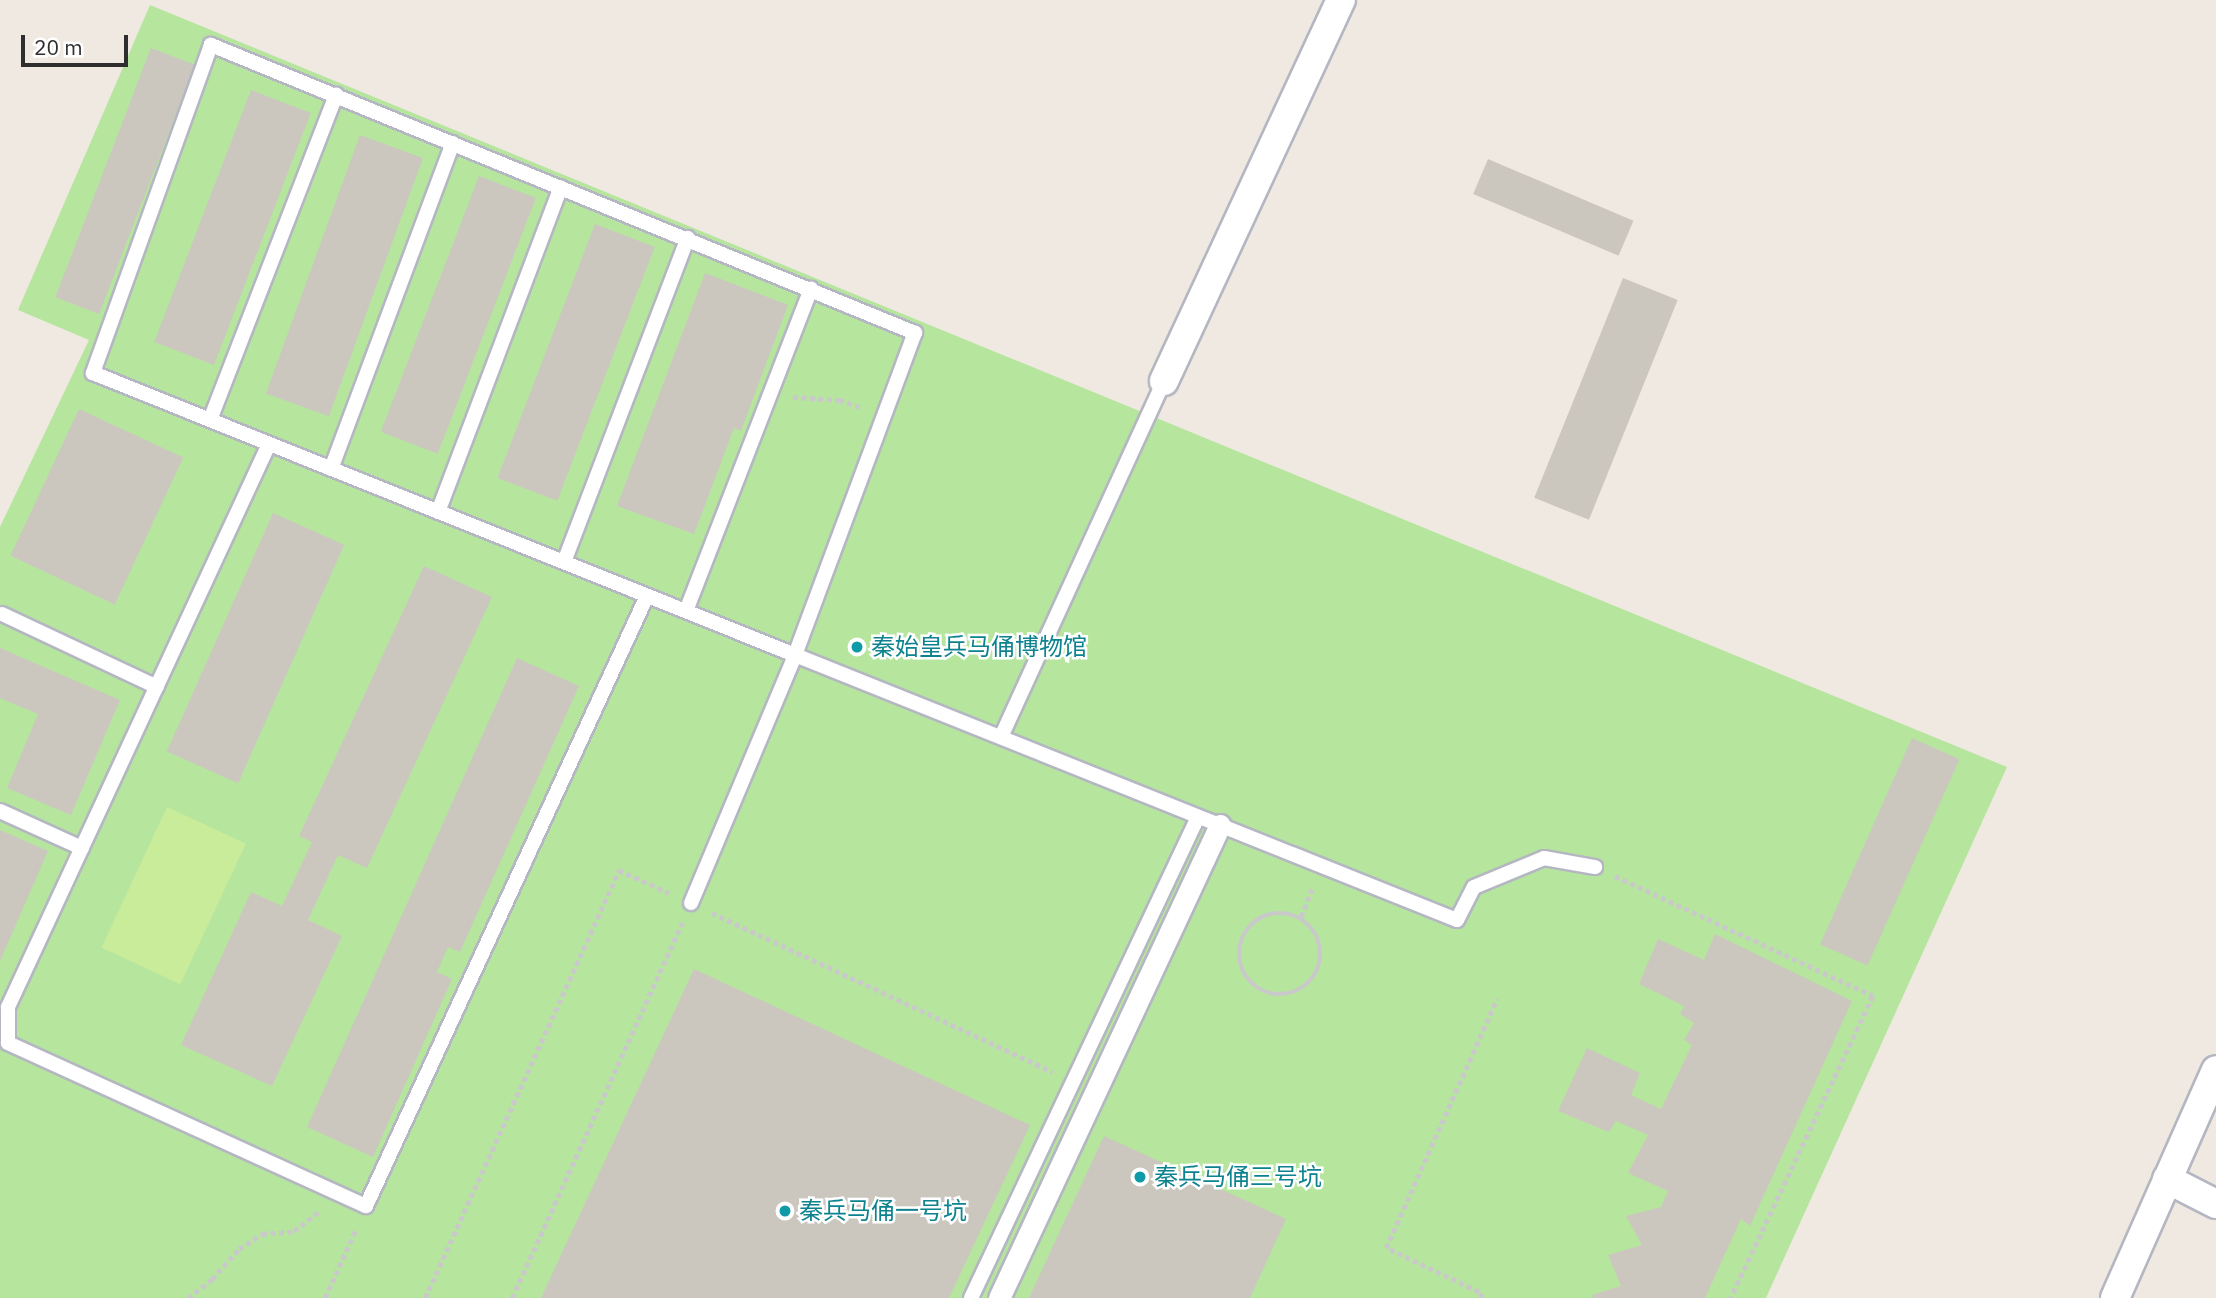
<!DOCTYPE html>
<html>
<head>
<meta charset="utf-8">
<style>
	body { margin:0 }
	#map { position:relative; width:2216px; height:1298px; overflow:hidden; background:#efe9e1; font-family:"IBM Plex Sans","Noto Sans SC",sans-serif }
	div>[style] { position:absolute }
	.green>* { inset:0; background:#b6e59e }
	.pitch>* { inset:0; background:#c9ec9a; transform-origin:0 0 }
	.building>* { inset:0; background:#cbc7bf; transform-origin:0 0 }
	.path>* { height:4.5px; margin-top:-2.25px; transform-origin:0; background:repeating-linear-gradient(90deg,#c9c9c9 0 5px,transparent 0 8.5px) }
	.path>.ring { margin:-2.25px; padding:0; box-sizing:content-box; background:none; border:4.5px solid #c9c9c9; border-radius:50% }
	.roads { filter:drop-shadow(2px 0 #b4b7c1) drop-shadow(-2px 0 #b4b7c1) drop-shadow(0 2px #b4b7c1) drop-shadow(0 -2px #b4b7c1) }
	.service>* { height:14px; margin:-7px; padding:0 7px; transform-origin:7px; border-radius:7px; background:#fff }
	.pedestrian>* { height:21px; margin:-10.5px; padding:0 10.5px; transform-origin:10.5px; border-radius:10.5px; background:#fff }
	.minor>* { height:28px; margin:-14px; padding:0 14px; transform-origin:14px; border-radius:14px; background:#fff }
	.dots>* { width:19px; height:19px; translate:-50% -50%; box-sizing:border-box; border:4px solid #fff; border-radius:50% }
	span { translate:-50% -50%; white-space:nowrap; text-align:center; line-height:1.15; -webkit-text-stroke:5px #fff; paint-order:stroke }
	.culture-label { font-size:24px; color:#0d838f }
	.left { translate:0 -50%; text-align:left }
	.scale { position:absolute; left:21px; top:35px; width:107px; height:32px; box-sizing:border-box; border:4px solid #2e2e2e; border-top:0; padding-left:9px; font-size:21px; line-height:24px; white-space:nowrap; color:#2e2e2e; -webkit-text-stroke:5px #fff; paint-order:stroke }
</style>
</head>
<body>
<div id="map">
	<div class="green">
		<i style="clip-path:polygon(150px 5px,2007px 767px,1766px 1298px,0 1298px,0 527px,89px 340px,18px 310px)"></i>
	</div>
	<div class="pitch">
		<i style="left:167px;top:807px;width:87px;height:155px;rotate:25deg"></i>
	</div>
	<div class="building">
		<i style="left:151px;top:48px;width:47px;height:267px;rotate:21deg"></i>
		<i style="left:251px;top:90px;width:64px;height:270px;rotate:21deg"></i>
		<i style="left:360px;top:135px;width:67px;height:275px;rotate:20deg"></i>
		<i style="left:1488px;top:159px;width:158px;height:38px;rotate:23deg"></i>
		<i style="left:479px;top:176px;width:61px;height:274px;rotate:21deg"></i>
		<i style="left:595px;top:224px;width:64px;height:272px;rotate:21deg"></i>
		<i style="clip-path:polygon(705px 273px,788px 305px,741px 431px,734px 428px,694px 534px,617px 506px)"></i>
		<i style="left:1623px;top:278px;width:59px;height:237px;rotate:22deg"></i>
		<i style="left:79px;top:409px;width:115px;height:162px;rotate:25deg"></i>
		<i style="left:273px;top:513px;width:78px;height:261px;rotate:24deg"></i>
		<i style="clip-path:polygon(424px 566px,492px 597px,367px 868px,338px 855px,308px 920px,342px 936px,272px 1086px,181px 1045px,251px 892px,282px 906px,312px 842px,299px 836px)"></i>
		<i style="clip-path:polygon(0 648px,120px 700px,71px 815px,7px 788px,38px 714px,0 698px)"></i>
		<i style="clip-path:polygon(517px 658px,579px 686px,460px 952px,448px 947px,437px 972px,452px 979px,373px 1157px,307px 1127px)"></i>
		<i style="left:1912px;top:738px;width:52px;height:226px;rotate:24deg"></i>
		<i style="clip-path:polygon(0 830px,48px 851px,0 961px)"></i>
		<i style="clip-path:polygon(1715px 934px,1852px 1001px,1750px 1226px,1741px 1219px,1705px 1298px,1593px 1298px,1592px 1295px,1621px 1286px,1608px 1255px,1642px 1245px,1626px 1216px,1661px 1207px,1668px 1191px,1628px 1173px,1648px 1135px,1616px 1121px,1609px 1132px,1558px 1111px,1587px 1048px,1640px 1073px,1631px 1095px,1661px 1109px,1692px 1045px,1684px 1040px,1694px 1023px,1680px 1014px,1684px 1006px,1639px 984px,1658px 939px,1704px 960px)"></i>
		<i style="clip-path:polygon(694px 969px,1030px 1125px,949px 1298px,541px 1298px)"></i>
		<i style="clip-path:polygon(1104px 1136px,1286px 1219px,1250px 1298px,1029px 1298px)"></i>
	</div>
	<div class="path">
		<i style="left:793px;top:397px;width:46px;rotate:3.7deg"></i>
		<i style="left:839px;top:400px;width:23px;rotate:18deg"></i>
		<i style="left:1615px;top:876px;width:285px;rotate:24.9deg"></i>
		<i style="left:1873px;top:996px;width:334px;rotate:115.2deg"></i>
		<i class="ring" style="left:1239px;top:913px;width:77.5px;height:77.5px"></i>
		<i style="left:712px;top:913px;width:376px;rotate:25deg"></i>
		<i style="left:1301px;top:917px;width:30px;rotate:-69deg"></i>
		<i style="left:188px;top:1298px;width:31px;rotate:-38deg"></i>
		<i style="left:212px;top:1279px;width:40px;rotate:-48deg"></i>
		<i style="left:239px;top:1249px;width:27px;rotate:-33deg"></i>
		<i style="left:262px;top:1234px;width:32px;rotate:-5deg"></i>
		<i style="left:294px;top:1231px;width:31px;rotate:-38deg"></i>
		<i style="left:325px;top:1298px;width:76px;rotate:-65.8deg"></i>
		<i style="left:425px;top:1298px;width:470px;rotate:-65.6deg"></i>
		<i style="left:619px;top:870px;width:55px;rotate:24.7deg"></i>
		<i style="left:512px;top:1298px;width:412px;rotate:-65.6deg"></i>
		<i style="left:1482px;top:1298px;width:7px;rotate:-117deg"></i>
		<i style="left:1479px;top:1292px;width:103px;rotate:-154.7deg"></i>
		<i style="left:1386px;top:1248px;width:273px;rotate:-66deg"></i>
	</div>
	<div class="roads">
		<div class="service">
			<i style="left:210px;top:420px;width:349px;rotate:-68.8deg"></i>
			<i style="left:269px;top:444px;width:621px;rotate:114.87deg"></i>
			<i style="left:8px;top:1007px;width:36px;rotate:90deg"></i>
			<i style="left:8px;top:1043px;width:393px;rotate:24.5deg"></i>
			<i style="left:366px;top:1206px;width:672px;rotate:-65.27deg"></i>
			<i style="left:331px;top:469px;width:348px;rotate:-69.5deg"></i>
			<i style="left:438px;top:512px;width:347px;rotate:-69.3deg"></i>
			<i style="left:564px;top:562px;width:347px;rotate:-69.1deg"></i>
			<i style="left:686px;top:611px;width:346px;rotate:-68.8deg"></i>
			<i style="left:2px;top:614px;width:171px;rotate:25.2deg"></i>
			<i style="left:1001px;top:737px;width:392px;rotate:-65.4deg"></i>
			<i style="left:0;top:811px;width:90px;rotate:24.3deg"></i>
			<i style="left:691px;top:903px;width:269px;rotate:-67.2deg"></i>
			<i style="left:795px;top:655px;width:344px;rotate:-69.6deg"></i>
			<i style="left:915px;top:333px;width:761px;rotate:-157.75deg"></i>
			<i style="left:211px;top:45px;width:349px;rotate:109.8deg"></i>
			<i style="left:93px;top:373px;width:757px;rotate:21.89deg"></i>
			<i style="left:795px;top:655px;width:713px;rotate:21.82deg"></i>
			<i style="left:1457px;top:920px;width:37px;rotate:-63deg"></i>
			<i style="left:1474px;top:887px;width:76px;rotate:-22.5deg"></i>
			<i style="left:1544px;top:858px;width:52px;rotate:10deg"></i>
			<i style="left:971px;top:1298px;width:532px;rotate:-64.74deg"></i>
		</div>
		<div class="pedestrian">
			<i style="left:999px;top:1298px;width:522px;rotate:-64.96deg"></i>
		</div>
		<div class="minor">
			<i style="left:1164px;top:381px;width:420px;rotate:-65.1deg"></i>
			<i style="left:2167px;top:1179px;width:55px;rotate:27deg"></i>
			<i style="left:2115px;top:1298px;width:249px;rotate:-66.1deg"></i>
		</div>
	</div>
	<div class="dots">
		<i style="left:857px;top:647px;background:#0f9aa8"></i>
		<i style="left:1140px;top:1177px;background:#0f9aa8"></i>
		<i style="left:785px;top:1211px;background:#0f9aa8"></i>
	</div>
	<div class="culture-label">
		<span class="left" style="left:871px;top:647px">秦始皇兵马俑博物馆</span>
		<span class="left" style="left:1154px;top:1177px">秦兵马俑三号坑</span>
		<span class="left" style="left:799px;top:1211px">秦兵马俑一号坑</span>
	</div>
	<div class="scale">20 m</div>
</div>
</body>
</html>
